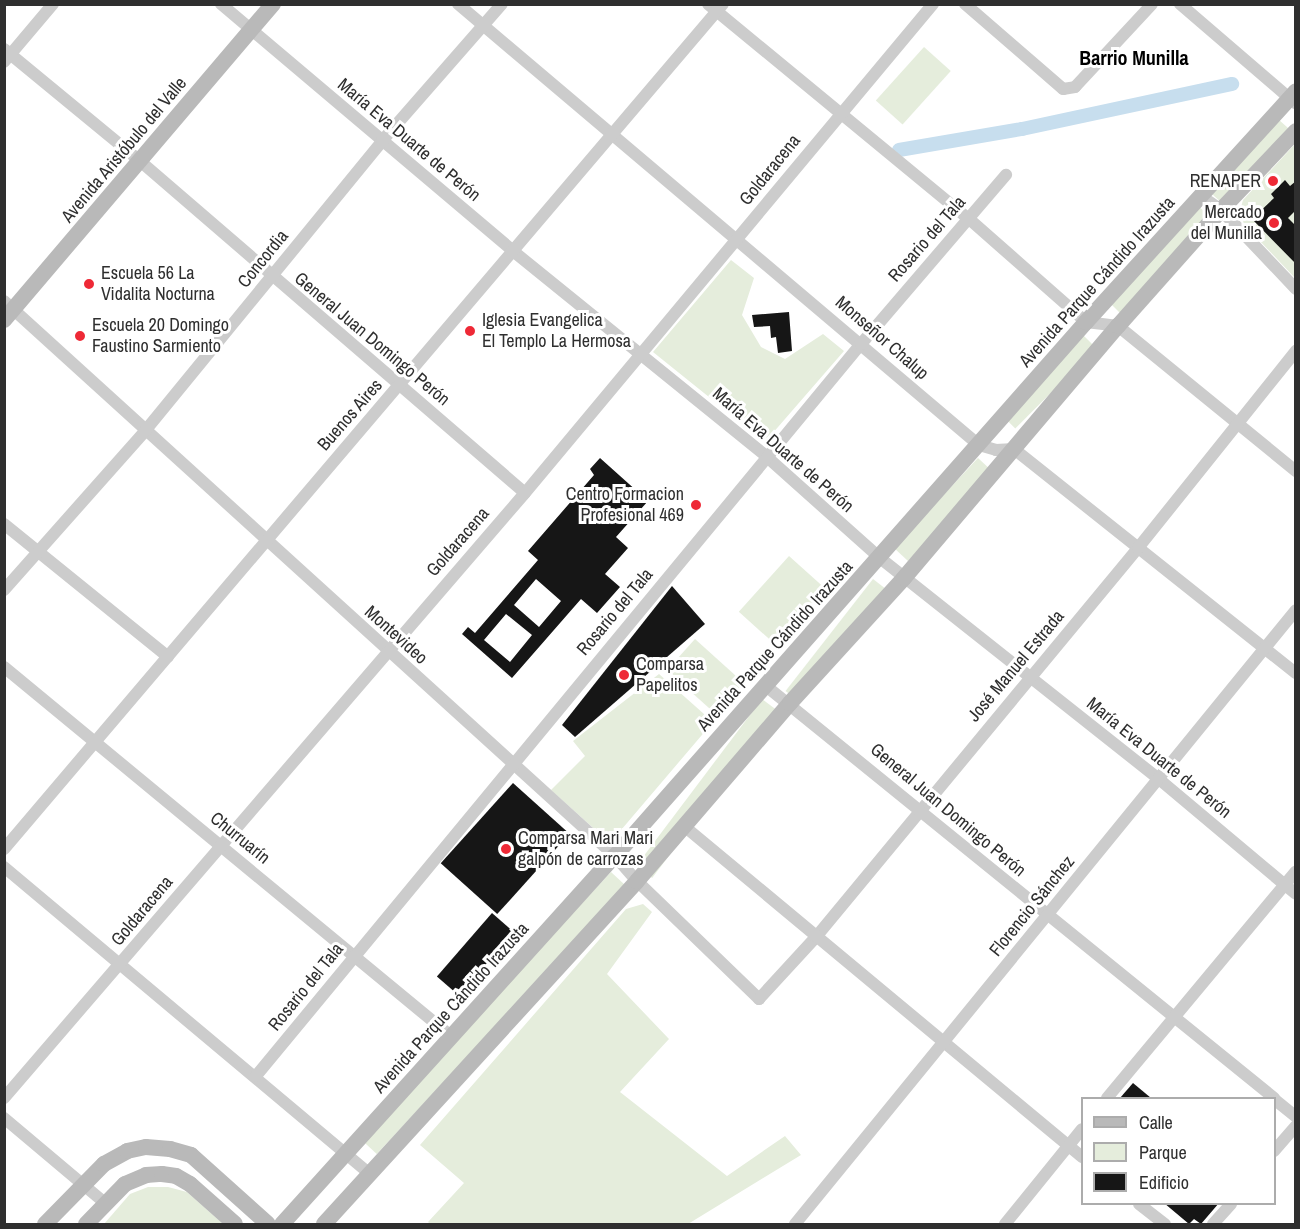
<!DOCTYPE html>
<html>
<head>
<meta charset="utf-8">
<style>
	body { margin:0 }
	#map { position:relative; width:1300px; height:1229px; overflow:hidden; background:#fff; font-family:"Archivo Narrow",sans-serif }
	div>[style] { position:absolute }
	.green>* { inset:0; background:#e5eddc; transform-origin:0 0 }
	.canal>* { height:14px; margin:-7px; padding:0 7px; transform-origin:7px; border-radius:7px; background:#c7deee }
	.building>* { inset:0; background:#161616; transform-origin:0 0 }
	.street>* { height:12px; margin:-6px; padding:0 6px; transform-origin:6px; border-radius:6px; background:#ccc }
	.secondary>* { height:16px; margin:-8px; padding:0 8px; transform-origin:8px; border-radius:8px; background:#b9b9b9 }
	.dots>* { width:16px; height:16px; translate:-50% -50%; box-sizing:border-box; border:3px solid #fff; border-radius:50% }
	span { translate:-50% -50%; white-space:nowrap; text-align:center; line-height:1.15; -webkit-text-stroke:6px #fff; paint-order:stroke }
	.street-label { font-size:18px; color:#2f2f2f }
	.poi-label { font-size:18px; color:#2f2f2f }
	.right { translate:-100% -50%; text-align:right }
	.left { translate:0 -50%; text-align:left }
	.neighbourhood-label { font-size:20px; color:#000; font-weight:700 }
	.frame { position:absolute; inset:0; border:6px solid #2f2f2f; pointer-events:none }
	.legend { position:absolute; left:1081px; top:1097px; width:195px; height:108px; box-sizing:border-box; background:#fff; border:2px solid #acacac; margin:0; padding:8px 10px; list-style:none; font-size:18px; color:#2f2f2f }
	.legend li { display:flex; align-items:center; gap:12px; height:30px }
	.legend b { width:30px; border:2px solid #acacac }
</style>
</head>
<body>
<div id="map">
	<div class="green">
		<i style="left:924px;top:47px;width:36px;height:72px;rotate:42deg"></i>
		<i style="left:1278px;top:119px;width:15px;height:100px;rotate:42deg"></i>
		<i style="clip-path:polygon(1295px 144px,1295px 278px,1244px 224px,1240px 211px,1243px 200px)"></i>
		<i style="clip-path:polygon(1198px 206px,1211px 217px,1124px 317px,1110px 303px)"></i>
		<i style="clip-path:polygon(731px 260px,754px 278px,742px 315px,761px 347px,785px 359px,823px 334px,844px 351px,765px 442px,653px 352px)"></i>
		<i style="left:1081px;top:333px;width:21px;height:114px;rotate:45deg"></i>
		<i style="left:978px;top:458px;width:19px;height:123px;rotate:43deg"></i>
		<i style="left:789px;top:556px;width:48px;height:75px;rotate:42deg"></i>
		<i style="left:873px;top:579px;width:18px;height:142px;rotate:38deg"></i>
		<i style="left:695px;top:639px;width:66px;height:42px;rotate:42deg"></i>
		<i style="clip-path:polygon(659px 674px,713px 722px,610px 843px,551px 790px,585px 756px,573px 741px)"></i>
		<i style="left:762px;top:699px;width:20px;height:209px;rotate:37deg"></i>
		<i style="left:611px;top:872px;width:21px;height:366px;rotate:43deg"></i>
		<i style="clip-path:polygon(643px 904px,652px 912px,607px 974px,669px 1039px,620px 1092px,727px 1176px,785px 1136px,801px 1155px,688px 1224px,430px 1224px,428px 1222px,464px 1183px,420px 1145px,626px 909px)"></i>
		<i style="clip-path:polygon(148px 1187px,168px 1187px,187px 1192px,223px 1224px,104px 1224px,130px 1194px)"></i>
	</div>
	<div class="canal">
		<i style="left:899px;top:150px;width:125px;rotate:-9.7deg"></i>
		<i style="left:1022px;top:129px;width:215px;rotate:-12.1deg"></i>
	</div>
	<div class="building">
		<i style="clip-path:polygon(1285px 180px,1290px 186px,1296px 181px,1296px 210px,1288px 218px,1296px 226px,1296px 264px,1252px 219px,1274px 198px,1271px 194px)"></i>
		<i style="clip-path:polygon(789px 312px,792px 351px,778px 353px,776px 337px,771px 338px,770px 326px,754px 327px,752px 315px)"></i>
		<i style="clip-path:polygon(evenodd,600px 458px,648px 501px,616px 537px,628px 548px,605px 574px,620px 587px,597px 613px,581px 599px,512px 678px,462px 634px,468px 627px,475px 633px,538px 560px,528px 551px,594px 475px,590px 469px,600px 458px,536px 579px,561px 601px,539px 627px,514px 605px,536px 579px,600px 458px,506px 614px,532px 635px,510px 662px,484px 640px,506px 614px)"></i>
		<i style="clip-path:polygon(672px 586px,705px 624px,575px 737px,562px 725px)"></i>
		<i style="left:513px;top:783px;width:76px;height:108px;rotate:42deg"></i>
		<i style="left:492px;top:913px;width:29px;height:84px;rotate:41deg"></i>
		<i style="clip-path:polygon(1133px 1083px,1151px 1098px,1120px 1098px)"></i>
		<i style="clip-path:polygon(1164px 1203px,1219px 1203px,1201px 1224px,1194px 1219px,1189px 1224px)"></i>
	</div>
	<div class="street">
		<i style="left:221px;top:4px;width:382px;rotate:40.2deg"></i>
		<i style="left:513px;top:251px;width:327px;rotate:39deg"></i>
		<i style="left:767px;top:457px;width:152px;rotate:41.8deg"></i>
		<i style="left:880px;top:558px;width:357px;rotate:38.4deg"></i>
		<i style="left:1160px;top:780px;width:177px;rotate:40deg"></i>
		<i style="left:458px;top:4px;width:683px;rotate:40.25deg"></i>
		<i style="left:979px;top:445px;width:18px;rotate:16deg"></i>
		<i style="left:996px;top:450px;width:18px;rotate:-3deg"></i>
		<i style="left:1014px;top:449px;width:360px;rotate:38.5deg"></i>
		<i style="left:708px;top:4px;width:337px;rotate:39.5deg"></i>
		<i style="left:968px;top:218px;width:157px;rotate:41.4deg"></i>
		<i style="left:1086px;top:322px;width:32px;rotate:7deg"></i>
		<i style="left:1118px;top:326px;width:230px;rotate:39.2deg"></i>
		<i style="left:965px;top:4px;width:130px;rotate:40.9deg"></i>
		<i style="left:1063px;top:89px;width:12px;rotate:-9deg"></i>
		<i style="left:1075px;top:87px;width:113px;rotate:-47.1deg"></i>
		<i style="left:1180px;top:4px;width:152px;rotate:40.7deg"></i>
		<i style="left:4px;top:49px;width:176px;rotate:39.5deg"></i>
		<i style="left:140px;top:161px;width:508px;rotate:40.77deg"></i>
		<i style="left:4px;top:62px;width:76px;rotate:-49.8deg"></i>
		<i style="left:1201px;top:196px;width:24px;rotate:35deg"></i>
		<i style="left:1221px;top:210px;width:109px;rotate:46.5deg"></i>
		<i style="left:4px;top:301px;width:825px;rotate:42.25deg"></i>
		<i style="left:615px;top:856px;width:33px;rotate:49deg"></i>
		<i style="left:637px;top:881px;width:170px;rotate:44deg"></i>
		<i style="left:759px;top:999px;width:84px;rotate:-47.4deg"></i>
		<i style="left:816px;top:937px;width:505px;rotate:-50.38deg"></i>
		<i style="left:1138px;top:548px;width:253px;rotate:-51.3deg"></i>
		<i style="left:4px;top:524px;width:211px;rotate:39deg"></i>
		<i style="left:4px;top:590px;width:213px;rotate:-48.4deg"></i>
		<i style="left:145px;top:431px;width:375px;rotate:-50.7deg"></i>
		<i style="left:382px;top:141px;width:182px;rotate:-48.8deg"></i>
		<i style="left:4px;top:667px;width:581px;rotate:39.55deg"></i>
		<i style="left:766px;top:686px;width:654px;rotate:39.04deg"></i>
		<i style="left:684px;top:826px;width:518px;rotate:39.75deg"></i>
		<i style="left:4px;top:849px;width:1109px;rotate:-49.61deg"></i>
		<i style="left:4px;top:867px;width:478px;rotate:40deg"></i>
		<i style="left:256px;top:1076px;width:950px;rotate:-50.43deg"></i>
		<i style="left:861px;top:344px;width:223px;rotate:-49.4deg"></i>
		<i style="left:4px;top:1098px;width:798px;rotate:-49.27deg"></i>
		<i style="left:525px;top:493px;width:637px;rotate:-50.16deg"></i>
		<i style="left:1107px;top:1098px;width:295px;rotate:-50.2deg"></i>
		<i style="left:1274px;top:1099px;width:28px;rotate:39deg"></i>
		<i style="left:4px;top:1118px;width:132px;rotate:40.1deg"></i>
		<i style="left:1274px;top:1151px;width:33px;rotate:-49deg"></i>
		<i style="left:1139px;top:1204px;width:33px;rotate:38deg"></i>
		<i style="left:795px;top:1224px;width:792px;rotate:-50.79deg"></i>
		<i style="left:1005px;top:1224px;width:122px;rotate:-51deg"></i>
		<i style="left:1213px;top:1224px;width:27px;rotate:-48deg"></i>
	</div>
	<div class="secondary">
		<i style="left:4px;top:320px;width:415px;rotate:-49.6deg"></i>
		<i style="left:45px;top:1224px;width:84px;rotate:-45.5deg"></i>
		<i style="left:104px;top:1164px;width:26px;rotate:-29deg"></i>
		<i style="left:127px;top:1151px;width:19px;rotate:-12deg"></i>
		<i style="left:146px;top:1147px;width:24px;rotate:5deg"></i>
		<i style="left:170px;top:1149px;width:22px;rotate:16deg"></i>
		<i style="left:191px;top:1155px;width:103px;rotate:41.9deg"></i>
		<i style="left:86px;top:1224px;width:56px;rotate:-45.7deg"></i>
		<i style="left:125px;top:1184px;width:23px;rotate:-23deg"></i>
		<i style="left:146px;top:1175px;width:16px;rotate:-4deg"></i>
		<i style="left:162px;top:1174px;width:14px;rotate:8deg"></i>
		<i style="left:176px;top:1176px;width:16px;rotate:30deg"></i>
		<i style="left:190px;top:1184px;width:60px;rotate:41.6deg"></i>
		<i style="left:282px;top:1224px;width:496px;rotate:-47.9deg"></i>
		<i style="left:615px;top:856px;width:712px;rotate:-48.59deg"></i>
		<i style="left:1086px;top:322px;width:312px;rotate:-47.7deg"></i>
		<i style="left:324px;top:1224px;width:464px;rotate:-47.6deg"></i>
		<i style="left:637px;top:881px;width:235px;rotate:-49.3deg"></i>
		<i style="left:790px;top:703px;width:169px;rotate:-47.6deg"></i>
		<i style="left:904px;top:578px;width:331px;rotate:-49.7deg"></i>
		<i style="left:1118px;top:326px;width:155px;rotate:-48.4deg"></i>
		<i style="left:1221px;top:210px;width:109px;rotate:-46.5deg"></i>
	</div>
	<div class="dots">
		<i style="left:1273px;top:181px;background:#ee2936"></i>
		<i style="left:1274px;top:223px;background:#ee2936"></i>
		<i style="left:89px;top:284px;background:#ee2936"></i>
		<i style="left:470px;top:331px;background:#ee2936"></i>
		<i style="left:80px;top:336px;background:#ee2936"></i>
		<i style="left:696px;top:505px;background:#ee2936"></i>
		<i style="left:624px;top:675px;background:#ee2936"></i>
		<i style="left:506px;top:849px;background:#ee2936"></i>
	</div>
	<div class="street-label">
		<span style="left:409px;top:140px;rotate:40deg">María Eva Duarte de Perón</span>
		<span style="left:124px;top:150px;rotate:-50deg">Avenida Aristóbulo del Valle</span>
		<span style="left:770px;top:170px;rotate:-51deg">Goldaracena</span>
		<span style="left:927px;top:239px;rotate:-49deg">Rosario del Tala</span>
		<span style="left:263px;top:259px;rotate:-51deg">Concordia</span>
		<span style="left:1097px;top:282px;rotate:-48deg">Avenida Parque Cándido Irazusta</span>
		<span style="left:882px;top:338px;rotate:41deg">Monseñor Chalup</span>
		<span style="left:372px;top:339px;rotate:40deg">General Juan Domingo Perón</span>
		<span style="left:350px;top:415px;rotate:-49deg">Buenos Aires</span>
		<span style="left:783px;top:450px;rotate:41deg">María Eva Duarte de Perón</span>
		<span style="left:458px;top:542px;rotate:-49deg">Goldaracena</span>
		<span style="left:615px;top:612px;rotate:-50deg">Rosario del Tala</span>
		<span style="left:396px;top:635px;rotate:42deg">Montevideo</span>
		<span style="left:775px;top:646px;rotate:-48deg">Avenida Parque Cándido Irazusta</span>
		<span style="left:1016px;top:666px;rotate:-50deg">José Manuel Estrada</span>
		<span style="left:1159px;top:758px;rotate:39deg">María Eva Duarte de Perón</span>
		<span style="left:948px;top:810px;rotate:40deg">General Juan Domingo Perón</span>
		<span style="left:240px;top:838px;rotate:39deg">Churruarín</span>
		<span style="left:1032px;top:906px;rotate:-51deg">Florencio Sánchez</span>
		<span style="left:142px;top:911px;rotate:-50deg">Goldaracena</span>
		<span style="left:306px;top:987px;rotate:-51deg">Rosario del Tala</span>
		<span style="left:451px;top:1008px;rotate:-48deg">Avenida Parque Cándido Irazusta</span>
	</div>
	<div class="poi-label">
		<span class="right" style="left:1261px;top:181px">RENAPER</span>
		<span class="right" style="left:1262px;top:223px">Mercado<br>del Munilla</span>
		<span class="left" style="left:101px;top:284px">Escuela 56 La<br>Vidalita Nocturna</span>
		<span class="left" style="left:482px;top:331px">Iglesia Evangelica<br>El Templo La Hermosa</span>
		<span class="left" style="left:92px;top:336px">Escuela 20 Domingo<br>Faustino Sarmiento</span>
		<span class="right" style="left:684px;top:505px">Centro Formacion<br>Profesional 469</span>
		<span class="left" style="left:636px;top:675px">Comparsa<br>Papelitos</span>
		<span class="left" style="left:518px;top:849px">Comparsa Mari Mari<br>galpón de carrozas</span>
	</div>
	<div class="neighbourhood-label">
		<span style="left:1134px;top:57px">Barrio Munilla</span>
	</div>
	<div class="frame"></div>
	<ul class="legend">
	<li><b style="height:8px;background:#b9b9b9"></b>Calle</li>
	<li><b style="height:16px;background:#e5eddc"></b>Parque</li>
	<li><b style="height:16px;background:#161616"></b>Edificio</li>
	</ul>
</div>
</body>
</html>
